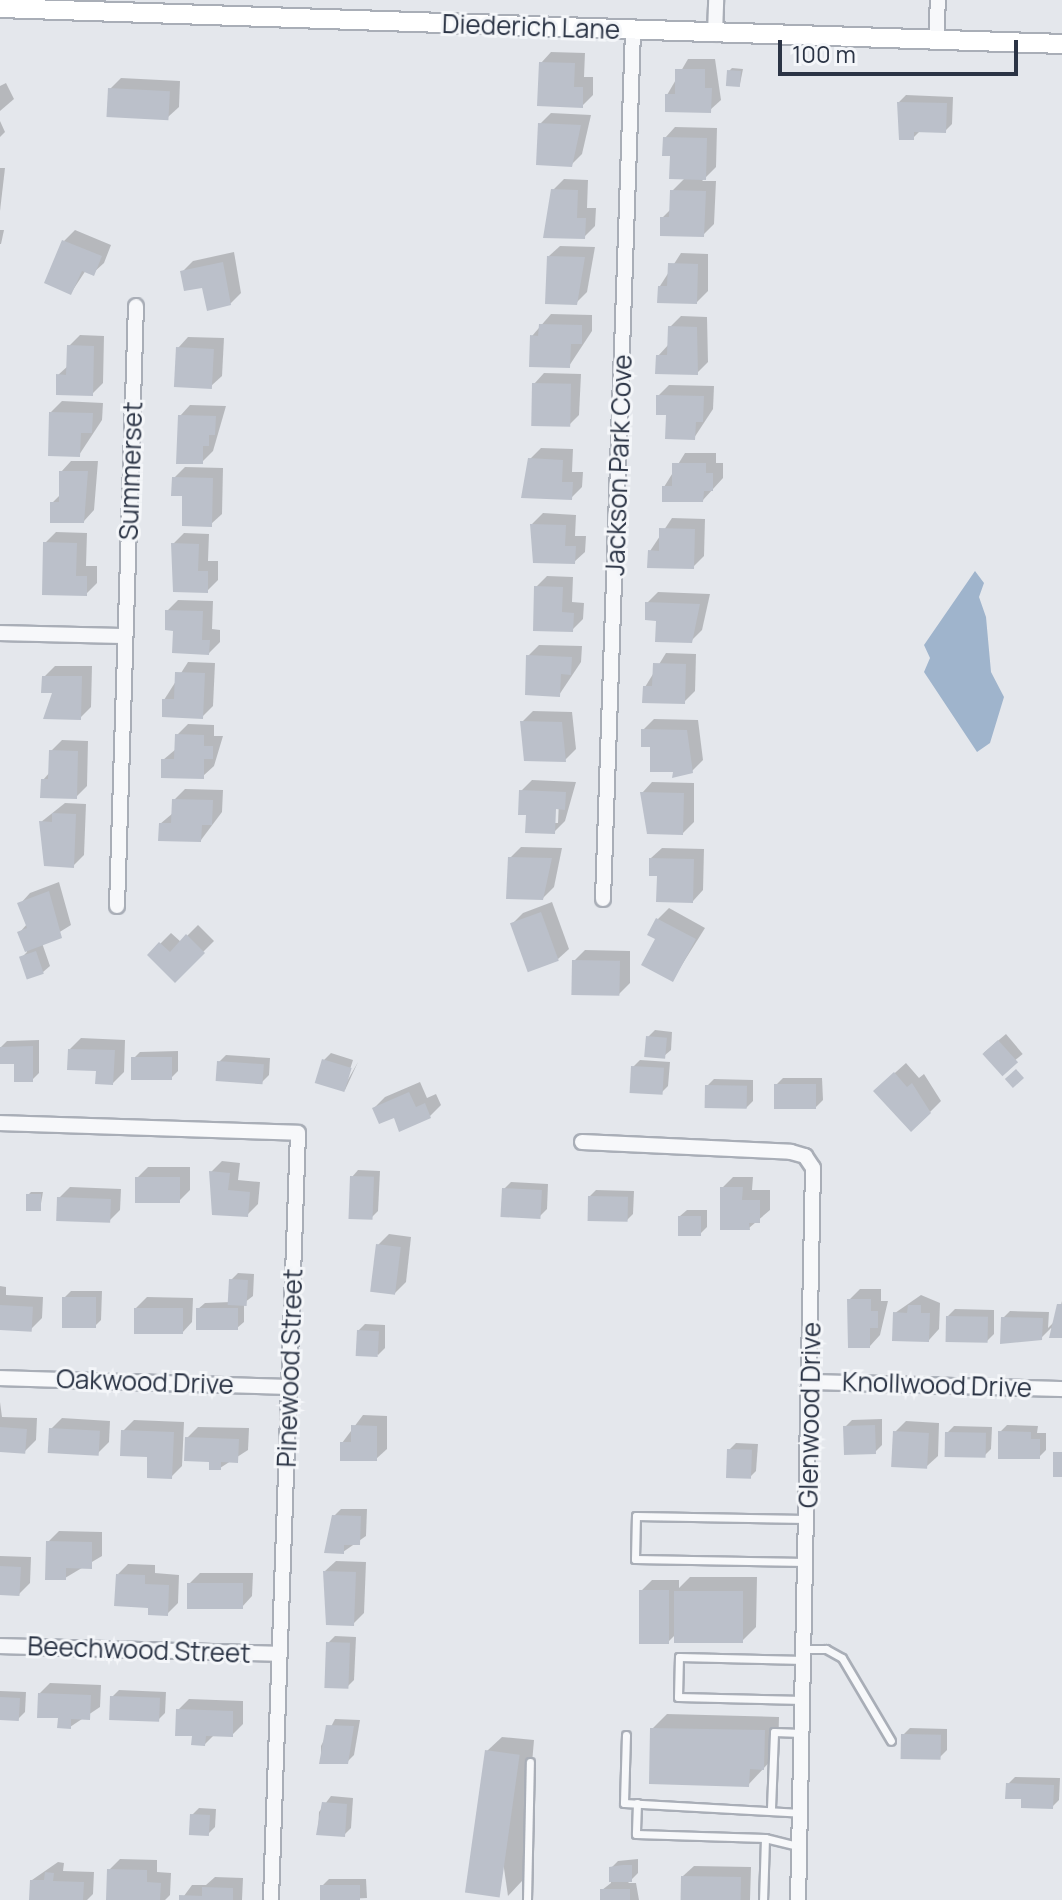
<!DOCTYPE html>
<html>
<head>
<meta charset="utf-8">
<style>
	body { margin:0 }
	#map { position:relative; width:1062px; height:1900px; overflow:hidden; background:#e4e7ec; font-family:Manrope,sans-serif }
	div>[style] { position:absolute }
	.water>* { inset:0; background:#9fb4cc }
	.shadow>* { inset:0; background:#0003; transform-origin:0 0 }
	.building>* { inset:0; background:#bbc0ca; transform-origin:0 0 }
	.roads { filter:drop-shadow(2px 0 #a9aeb7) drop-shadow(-2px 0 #a9aeb7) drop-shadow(0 2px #a9aeb7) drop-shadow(0 -2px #a9aeb7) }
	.lane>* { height:7px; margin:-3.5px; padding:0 3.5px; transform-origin:3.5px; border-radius:3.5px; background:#f7f8fa }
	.street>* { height:14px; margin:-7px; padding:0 7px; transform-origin:7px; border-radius:7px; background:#f7f8fa }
	.secondary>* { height:18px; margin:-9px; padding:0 9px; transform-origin:9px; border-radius:9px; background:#fff }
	span { translate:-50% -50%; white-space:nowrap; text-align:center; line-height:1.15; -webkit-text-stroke:6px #f4f6f9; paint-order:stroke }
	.street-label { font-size:26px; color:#2b3445 }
	.scale { position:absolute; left:778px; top:40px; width:240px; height:36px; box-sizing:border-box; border:4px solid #2b3445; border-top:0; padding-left:10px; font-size:24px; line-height:28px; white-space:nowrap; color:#2b3445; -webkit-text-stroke:6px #f4f6f9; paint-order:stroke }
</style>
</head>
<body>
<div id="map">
	<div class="water">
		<i style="clip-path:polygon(975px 571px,984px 583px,979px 597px,986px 617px,991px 672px,1004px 697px,990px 743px,977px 752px,924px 672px,930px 658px,924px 645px)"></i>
	</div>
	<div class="shadow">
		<i style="clip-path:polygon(551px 52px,585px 53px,584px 77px,593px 77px,593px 95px,582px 106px,541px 63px)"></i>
		<i style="clip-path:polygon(688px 59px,715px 59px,721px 100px,710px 110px,667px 95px)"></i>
		<i style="clip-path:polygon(732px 68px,743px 69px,740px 84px,729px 71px)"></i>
		<i style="clip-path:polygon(121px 78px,180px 81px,179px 107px,168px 117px,110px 89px)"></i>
		<i style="clip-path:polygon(6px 83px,14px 99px,0 111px,0 86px)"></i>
		<i style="clip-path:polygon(906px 95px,953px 97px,952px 124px,945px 131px,921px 130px,913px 138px,899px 102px)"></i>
		<i style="clip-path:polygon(551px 113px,591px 115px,582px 154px,571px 165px,540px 124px)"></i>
		<i style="clip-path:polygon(0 121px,5px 132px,0 137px)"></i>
		<i style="clip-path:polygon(675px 127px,717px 128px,716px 167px,702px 181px,716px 181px,714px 224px,703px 235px,662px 218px,671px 209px,672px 191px,686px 177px,665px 138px)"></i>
		<i style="clip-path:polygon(0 168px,5px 168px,0 211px)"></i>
		<i style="clip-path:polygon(564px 179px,588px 180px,587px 208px,596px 208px,595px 226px,584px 237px,553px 190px)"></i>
		<i style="clip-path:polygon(0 230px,4px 230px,1px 244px,0 244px)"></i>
		<i style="clip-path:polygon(75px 230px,111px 245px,104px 263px,93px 273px,86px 270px,71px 293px,47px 282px,64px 241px)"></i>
		<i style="clip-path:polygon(560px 246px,595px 247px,587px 292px,576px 303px,549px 256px)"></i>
		<i style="clip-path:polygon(234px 252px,241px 293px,230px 304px,182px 272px,193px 261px)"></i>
		<i style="clip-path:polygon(681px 253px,708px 254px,708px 291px,697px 302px,660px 286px)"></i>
		<i style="clip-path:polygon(551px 314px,592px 315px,592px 331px,569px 366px,532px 336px)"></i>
		<i style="clip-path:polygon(681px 316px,707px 317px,708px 362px,697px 373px,658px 356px,669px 344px,670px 327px)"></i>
		<i style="clip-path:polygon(80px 335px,104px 336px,103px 383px,92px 394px,58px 375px,69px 365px,69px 346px)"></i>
		<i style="clip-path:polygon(188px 337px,224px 338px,222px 376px,211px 386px,178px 348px)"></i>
		<i style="clip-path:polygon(544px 373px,581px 374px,579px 415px,568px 426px,534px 384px)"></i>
		<i style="clip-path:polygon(669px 385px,714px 386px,713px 409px,694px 438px,668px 413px,658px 396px)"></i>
		<i style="clip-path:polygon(62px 401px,103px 403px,102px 420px,79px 455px,51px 412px)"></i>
		<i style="clip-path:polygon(190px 405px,226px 406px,213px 451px,202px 462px,180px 416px)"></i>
		<i style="clip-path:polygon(541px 448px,573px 449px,572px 472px,583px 472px,582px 487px,571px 498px,530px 459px)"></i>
		<i style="clip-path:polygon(685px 453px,716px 453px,716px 463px,723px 463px,723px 478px,703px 500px,664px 487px)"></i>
		<i style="clip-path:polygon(71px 461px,98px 461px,94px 510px,84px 521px,52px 503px,61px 494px,61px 472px)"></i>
		<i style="clip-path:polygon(185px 467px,223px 468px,222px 514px,211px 524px,174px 478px)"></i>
		<i style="clip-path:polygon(543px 513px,576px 515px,575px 536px,586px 536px,585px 552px,574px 562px,532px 524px)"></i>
		<i style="clip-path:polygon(672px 518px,705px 519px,704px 556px,693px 567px,650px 551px)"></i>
		<i style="clip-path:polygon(56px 532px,87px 533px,86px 566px,97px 566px,97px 583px,86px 594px,45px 543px)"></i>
		<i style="clip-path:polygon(184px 533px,209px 534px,208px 561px,218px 561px,218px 580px,207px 591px,173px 544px)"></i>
		<i style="clip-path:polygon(547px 576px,573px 577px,572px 602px,584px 603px,583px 619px,572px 630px,536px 587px)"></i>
		<i style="clip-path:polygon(658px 592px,710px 594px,702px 630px,691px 641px,658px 619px,647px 603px)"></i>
		<i style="clip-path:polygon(178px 600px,213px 601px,212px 629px,220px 630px,220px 642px,209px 653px,175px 629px,167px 611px)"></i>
		<i style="clip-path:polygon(539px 645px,582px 646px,581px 662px,559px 695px,528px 656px)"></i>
		<i style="clip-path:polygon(666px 653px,696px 654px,695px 691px,684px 702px,645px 687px)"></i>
		<i style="clip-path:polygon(188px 662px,215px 663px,213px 706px,202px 717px,164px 700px)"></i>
		<i style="clip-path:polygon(55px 666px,92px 666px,91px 707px,80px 718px,44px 677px)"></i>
		<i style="clip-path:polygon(533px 711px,572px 712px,576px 749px,565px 760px,522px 722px)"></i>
		<i style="clip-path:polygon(654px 719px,698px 720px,703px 760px,692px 771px,675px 770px,652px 745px,643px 730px)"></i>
		<i style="clip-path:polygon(188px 724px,214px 725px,214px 736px,223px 736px,214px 766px,203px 776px,163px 760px,176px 749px,177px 735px)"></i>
		<i style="clip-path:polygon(62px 740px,88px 741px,87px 786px,76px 797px,43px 780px,50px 772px,51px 751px)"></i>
		<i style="clip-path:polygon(evenodd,532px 780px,576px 782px,565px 821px,554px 832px,528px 813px,521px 791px,532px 780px,555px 799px,559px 800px,558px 823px,554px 823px,555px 799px)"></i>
		<i style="clip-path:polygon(652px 782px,694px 783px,694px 822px,683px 833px,642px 793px)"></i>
		<i style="clip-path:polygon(185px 789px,223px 790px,222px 812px,201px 840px,160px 824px,173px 813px,174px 800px)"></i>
		<i style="clip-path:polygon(65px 803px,86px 804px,84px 855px,73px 866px,41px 822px)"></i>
		<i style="clip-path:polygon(521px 847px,562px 848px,554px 887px,543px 898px,510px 858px)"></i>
		<i style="clip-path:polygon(662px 848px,704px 849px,703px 890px,693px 901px,659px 874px,651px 858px)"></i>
		<i style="clip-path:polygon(59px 882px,71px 925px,42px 943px,50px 966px,43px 972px,21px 958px,27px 952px,20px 932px,27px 924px,20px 904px,30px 893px)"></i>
		<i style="clip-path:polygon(552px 902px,569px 949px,558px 959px,512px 924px,523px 913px)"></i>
		<i style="clip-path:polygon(669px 908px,705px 928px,673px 979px,658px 938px,658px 919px)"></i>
		<i style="clip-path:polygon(198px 925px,214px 941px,175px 980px,149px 955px,171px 933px,181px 942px)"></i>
		<i style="clip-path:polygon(585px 950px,630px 951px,630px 983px,619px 994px,574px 961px)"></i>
		<i style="clip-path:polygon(655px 1030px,672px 1032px,671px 1050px,664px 1056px,648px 1037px)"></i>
		<i style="left:1006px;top:1034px;width:26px;height:29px;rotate:50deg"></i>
		<i style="clip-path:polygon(81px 1038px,125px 1040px,124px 1072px,113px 1083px,70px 1049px)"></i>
		<i style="clip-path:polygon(39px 1040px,39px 1073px,32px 1080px,0 1048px,7px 1041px)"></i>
		<i style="clip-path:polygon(178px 1051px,178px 1071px,171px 1078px,133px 1059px,140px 1052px)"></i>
		<i style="clip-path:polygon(331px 1053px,353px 1060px,345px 1085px,358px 1062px,345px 1090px,324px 1060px)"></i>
		<i style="clip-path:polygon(226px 1055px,270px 1058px,269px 1075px,262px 1082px,219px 1062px)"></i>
		<i style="clip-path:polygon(640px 1060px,670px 1062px,668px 1086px,661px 1093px,633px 1067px)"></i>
		<i style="clip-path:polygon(906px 1063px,919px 1078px,924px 1074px,941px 1101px,930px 1112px,887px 1080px)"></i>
		<i style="clip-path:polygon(783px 1078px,822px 1078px,823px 1100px,816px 1107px,776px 1085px)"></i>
		<i style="clip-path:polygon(714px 1079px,753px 1080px,753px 1101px,746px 1108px,707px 1086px)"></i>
		<i style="clip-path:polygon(420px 1082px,427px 1098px,436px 1094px,441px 1105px,430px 1116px,395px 1116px,374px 1108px,385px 1097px)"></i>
		<i style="clip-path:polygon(222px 1161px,240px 1163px,238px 1180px,260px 1182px,258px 1204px,247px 1215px,211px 1172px)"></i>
		<i style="clip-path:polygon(148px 1167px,190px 1167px,190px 1190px,179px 1201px,137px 1178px)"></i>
		<i style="clip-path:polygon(358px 1170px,380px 1171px,378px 1211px,371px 1218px,352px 1177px)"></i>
		<i style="clip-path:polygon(733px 1177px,753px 1177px,752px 1190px,770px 1190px,770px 1210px,749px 1228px,722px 1188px)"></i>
		<i style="clip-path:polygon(511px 1182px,548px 1184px,547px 1209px,540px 1216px,504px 1189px)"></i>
		<i style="clip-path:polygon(70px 1187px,121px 1189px,120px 1210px,109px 1221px,59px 1198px)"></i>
		<i style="clip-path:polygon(596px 1190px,634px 1191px,633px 1214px,626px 1221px,590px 1196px)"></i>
		<i style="clip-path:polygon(31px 1192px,43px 1192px,40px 1209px,28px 1195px)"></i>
		<i style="clip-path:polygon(687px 1210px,707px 1210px,707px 1227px,700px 1234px,680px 1216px)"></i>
		<i style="clip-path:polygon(389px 1234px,411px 1237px,406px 1282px,395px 1293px,378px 1245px)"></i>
		<i style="clip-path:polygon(238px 1273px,254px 1274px,253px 1296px,244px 1303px,244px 1322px,237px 1328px,198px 1309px,205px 1303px,231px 1302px,231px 1280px)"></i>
		<i style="clip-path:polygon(0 1286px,6px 1287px,6px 1295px,43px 1297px,42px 1318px,31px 1329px,0 1328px)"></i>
		<i style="clip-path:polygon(860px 1289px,881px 1289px,881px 1301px,888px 1301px,880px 1335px,870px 1346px,849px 1300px)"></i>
		<i style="clip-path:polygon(71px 1291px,102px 1291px,101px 1320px,94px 1327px,64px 1298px)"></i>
		<i style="clip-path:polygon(921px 1295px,940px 1303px,939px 1329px,929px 1340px,895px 1313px)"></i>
		<i style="clip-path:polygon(147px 1297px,193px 1298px,192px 1322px,182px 1333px,136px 1308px)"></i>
		<i style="clip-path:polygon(1062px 1301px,1062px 1336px,1051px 1328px,1041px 1338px,1002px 1342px,1003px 1318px,1010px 1311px,1049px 1312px,1048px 1328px,1058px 1318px)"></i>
		<i style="clip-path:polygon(955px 1309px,994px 1310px,994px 1334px,987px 1341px,948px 1316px)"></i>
		<i style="clip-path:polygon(365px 1324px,385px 1325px,385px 1348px,378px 1355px,358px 1331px)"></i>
		<i style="clip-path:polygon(0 1402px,2px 1417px,37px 1418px,36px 1440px,25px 1451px,0 1450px)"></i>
		<i style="clip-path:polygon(363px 1415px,387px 1416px,387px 1449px,376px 1459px,342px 1443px)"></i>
		<i style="clip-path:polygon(62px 1418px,110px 1421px,109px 1442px,98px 1453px,51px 1429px)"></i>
		<i style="clip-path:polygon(882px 1419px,882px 1445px,875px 1452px,845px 1427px,852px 1420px)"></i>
		<i style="clip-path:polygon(134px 1420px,184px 1422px,182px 1466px,171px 1477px,123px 1431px)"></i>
		<i style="clip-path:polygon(906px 1421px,939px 1423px,938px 1456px,927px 1466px,895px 1432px)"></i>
		<i style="clip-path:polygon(1007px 1425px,1038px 1426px,1037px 1433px,1046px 1433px,1046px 1450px,1039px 1457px,1000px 1432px)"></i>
		<i style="clip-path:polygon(954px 1426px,992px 1427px,991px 1449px,984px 1456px,947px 1433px)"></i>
		<i style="clip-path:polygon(198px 1427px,249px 1428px,248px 1450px,220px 1468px,187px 1438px)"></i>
		<i style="clip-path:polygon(736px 1443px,758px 1444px,756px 1471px,749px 1478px,729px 1450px)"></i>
		<i style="clip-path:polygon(341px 1509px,367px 1509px,366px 1536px,343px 1552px,334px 1516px)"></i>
		<i style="clip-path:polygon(59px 1531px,102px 1532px,102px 1556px,65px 1578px,48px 1542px)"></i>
		<i style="clip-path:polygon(0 1556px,31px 1557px,30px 1583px,19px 1594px,0 1593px)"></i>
		<i style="clip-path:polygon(336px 1561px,366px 1562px,364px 1613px,353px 1624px,325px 1571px)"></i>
		<i style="clip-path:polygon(128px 1564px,155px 1565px,155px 1573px,179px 1575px,178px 1603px,167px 1614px,150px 1606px,118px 1574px)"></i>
		<i style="clip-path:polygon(200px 1573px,253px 1573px,252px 1596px,242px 1607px,189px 1584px)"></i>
		<i style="clip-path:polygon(690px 1577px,757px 1577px,756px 1627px,742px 1641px,675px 1635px,668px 1642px,641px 1591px,652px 1580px,679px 1580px,679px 1588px)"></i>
		<i style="clip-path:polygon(335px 1636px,356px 1637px,354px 1680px,347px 1687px,328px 1643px)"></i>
		<i style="clip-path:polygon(50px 1683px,101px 1685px,100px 1707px,70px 1727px,39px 1694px)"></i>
		<i style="clip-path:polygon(119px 1690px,166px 1692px,165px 1713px,158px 1720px,112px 1697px)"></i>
		<i style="clip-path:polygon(0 1691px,26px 1692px,25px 1712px,18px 1719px,0 1718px)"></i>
		<i style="clip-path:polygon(189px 1699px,243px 1701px,243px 1724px,232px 1735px,214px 1735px,205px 1744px,178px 1710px)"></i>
		<i style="clip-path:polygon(667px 1714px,779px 1717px,778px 1753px,748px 1785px,652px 1729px)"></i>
		<i style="clip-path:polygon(335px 1719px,360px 1720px,354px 1755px,347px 1762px,321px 1762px,321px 1746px)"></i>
		<i style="clip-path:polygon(910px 1728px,947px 1729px,947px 1750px,940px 1757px,903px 1735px)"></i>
		<i style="clip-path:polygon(502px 1737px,534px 1740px,522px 1881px,508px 1896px,487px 1751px)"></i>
		<i style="clip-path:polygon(1015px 1777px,1060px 1778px,1059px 1800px,1052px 1807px,1023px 1797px,1008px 1784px)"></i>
		<i style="clip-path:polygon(331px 1796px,353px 1798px,351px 1828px,344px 1835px,318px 1833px,319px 1812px)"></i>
		<i style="clip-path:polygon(199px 1808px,216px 1809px,215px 1827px,208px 1834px,192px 1815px)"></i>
		<i style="clip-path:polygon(120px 1859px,157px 1860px,157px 1872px,171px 1873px,170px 1895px,165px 1900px,108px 1900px,109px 1870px)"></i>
		<i style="clip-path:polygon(638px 1859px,638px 1873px,628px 1883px,636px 1883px,639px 1900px,602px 1900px,602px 1890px,611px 1883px,611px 1868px,618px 1861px)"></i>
		<i style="clip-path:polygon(58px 1862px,64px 1863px,63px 1871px,94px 1872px,93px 1894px,87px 1900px,31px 1900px,32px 1880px)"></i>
		<i style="clip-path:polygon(694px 1866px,751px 1867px,750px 1900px,683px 1900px,683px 1876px)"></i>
		<i style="clip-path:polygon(215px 1877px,243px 1878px,242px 1900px,181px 1900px,192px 1885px,206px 1885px)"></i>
		<i style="clip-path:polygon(329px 1879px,366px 1879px,367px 1898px,322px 1900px,322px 1886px)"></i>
	</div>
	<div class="building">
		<i style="clip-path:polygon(539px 62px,575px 63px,574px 87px,583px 87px,583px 108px,537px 106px)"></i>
		<i style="clip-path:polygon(675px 69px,705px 69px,705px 88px,712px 88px,711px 113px,665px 112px,665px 94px,675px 94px)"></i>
		<i style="left:727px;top:70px;width:14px;height:16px;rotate:4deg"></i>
		<i style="left:108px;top:88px;width:62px;height:29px;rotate:3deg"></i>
		<i style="clip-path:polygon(897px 102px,947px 103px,946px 133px,914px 132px,914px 140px,899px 140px)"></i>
		<i style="clip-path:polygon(538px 123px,581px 125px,572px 167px,536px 165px)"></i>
		<i style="clip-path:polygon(663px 137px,707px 138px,706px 180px,669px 179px,670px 156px,662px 156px)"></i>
		<i style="clip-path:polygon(551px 189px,578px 190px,577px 218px,586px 218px,585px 239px,543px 238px)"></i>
		<i style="clip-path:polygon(670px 190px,706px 191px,704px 237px,660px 236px,660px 217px,669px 217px)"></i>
		<i style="clip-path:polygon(62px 240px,102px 256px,94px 276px,82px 271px,71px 295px,44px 283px)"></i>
		<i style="clip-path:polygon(547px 256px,585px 257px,577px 305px,545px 304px)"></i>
		<i style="clip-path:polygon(223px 262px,231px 305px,207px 311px,202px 288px,184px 291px,180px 271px)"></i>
		<i style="clip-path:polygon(668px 263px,698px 264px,697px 304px,657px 303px,658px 286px,667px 286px)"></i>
		<i style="clip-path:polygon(539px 324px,582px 325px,582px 344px,571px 344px,570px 368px,529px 367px,530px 335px,538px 336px)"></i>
		<i style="clip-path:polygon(668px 326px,697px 327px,698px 375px,655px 374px,656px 355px,667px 355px)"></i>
		<i style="clip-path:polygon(67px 345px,94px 346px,93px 396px,56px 395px,56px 374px,66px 375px)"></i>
		<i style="left:176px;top:347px;width:38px;height:40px;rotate:3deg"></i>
		<i style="left:532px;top:383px;width:39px;height:43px;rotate:1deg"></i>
		<i style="clip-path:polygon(656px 395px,704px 396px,703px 422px,696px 422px,695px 440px,665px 439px,666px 415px,656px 415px)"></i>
		<i style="clip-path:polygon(49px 412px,93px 413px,92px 433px,81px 433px,80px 457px,48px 456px)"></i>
		<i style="clip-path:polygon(178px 415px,216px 416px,215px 435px,209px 435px,209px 446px,203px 446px,203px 464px,176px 464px)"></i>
		<i style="clip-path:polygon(528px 458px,563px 460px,562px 482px,573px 482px,572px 500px,521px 498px)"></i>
		<i style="clip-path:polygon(672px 463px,706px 463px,706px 473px,713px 473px,713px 491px,704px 491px,703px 502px,662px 502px,662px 486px,672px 486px)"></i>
		<i style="clip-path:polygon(59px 471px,88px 471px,84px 523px,50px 523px,50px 502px,59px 502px)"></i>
		<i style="clip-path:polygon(172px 477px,213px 478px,212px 527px,182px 526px,182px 496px,171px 496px)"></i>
		<i style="clip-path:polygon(530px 524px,566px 525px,565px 546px,576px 546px,575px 564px,533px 563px)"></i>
		<i style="clip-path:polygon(659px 528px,695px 529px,694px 569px,647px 568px,648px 550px,659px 551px)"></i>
		<i style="clip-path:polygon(43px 542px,77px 543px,76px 576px,87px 576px,87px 596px,42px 595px)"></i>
		<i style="clip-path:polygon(171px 543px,199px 544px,198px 571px,208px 571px,208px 593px,173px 592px)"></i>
		<i style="clip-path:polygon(534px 586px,563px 587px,562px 612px,574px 613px,573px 632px,533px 631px)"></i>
		<i style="clip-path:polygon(645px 602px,700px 604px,692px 643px,655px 642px,656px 621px,645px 620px)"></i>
		<i style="clip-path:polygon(165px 610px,203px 611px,202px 640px,210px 640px,209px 655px,172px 653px,173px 631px,165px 630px)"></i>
		<i style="clip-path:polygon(526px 655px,572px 657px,571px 675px,561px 674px,560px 697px,525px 695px)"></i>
		<i style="clip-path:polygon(653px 663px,686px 664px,685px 704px,642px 703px,643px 686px,652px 686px)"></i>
		<i style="clip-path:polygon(175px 672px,205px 673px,203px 719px,162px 717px,162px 699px,174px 699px)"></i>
		<i style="clip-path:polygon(42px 676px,82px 676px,81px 720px,43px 719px,52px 693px,41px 693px)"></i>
		<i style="clip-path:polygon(520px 721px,562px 722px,566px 762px,524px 761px)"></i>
		<i style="clip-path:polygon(641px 729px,687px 730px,693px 773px,672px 778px,673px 772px,650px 772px,650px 747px,641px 747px)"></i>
		<i style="clip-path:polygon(175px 734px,204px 735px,204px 746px,213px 746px,213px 759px,204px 759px,204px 779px,161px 778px,161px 759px,174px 759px)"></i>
		<i style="clip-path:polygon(49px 750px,78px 751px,77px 799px,40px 798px,41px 779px,48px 779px)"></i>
		<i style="clip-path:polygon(519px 790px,566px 792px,565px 810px,556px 809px,555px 834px,525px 833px,526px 815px,518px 815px)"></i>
		<i style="clip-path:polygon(640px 792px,684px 793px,683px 835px,647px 834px)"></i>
		<i style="clip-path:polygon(172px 799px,213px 800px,212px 825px,202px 825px,201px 842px,158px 841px,159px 823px,171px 823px)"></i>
		<i style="clip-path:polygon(52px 813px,76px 814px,74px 868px,44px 866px,39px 821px,52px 822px)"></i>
		<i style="clip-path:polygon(508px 857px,552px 858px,543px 900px,506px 899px)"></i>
		<i style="clip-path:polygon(649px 858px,694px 859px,693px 903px,656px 902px,657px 876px,649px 876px)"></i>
		<i style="clip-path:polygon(49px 891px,62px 938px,25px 952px,17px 932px,27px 928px,17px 903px)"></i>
		<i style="left:541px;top:912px;width:52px;height:33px;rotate:70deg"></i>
		<i style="clip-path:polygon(656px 918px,696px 939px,673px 982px,641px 965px,655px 939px,647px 935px)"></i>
		<i style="clip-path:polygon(186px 934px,205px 953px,175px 983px,147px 955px,159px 942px,170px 952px)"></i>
		<i style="left:36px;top:951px;width:24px;height:18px;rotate:71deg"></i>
		<i style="left:572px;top:960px;width:48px;height:35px;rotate:1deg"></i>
		<i style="left:646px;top:1036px;width:21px;height:21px;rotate:5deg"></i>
		<i style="left:998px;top:1040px;width:30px;height:21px;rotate:48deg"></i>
		<i style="clip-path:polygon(33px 1046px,33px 1082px,14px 1082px,14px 1064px,0 1064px,0 1047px)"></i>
		<i style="clip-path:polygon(68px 1049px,115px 1050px,113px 1085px,95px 1084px,96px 1071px,67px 1070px)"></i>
		<i style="left:172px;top:1057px;width:23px;height:41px;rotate:90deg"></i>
		<i style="left:322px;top:1059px;width:31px;height:25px;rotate:17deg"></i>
		<i style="left:217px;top:1061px;width:47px;height:20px;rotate:4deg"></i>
		<i style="left:631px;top:1066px;width:33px;height:27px;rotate:3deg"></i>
		<i style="left:1016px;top:1069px;width:12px;height:15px;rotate:48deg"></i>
		<i style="clip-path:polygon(894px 1072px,907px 1087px,912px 1083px,931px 1113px,911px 1132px,873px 1091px)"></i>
		<i style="left:774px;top:1084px;width:42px;height:25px"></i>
		<i style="left:705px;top:1085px;width:42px;height:23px;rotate:1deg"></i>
		<i style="clip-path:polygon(409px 1092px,416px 1107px,425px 1103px,431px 1118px,399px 1132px,394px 1118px,379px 1124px,372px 1108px)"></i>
		<i style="clip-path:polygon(209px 1171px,230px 1173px,228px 1190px,250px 1192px,248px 1217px,212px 1215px)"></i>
		<i style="left:350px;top:1176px;width:24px;height:43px;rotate:2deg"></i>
		<i style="left:135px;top:1177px;width:45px;height:26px"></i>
		<i style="clip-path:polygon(720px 1187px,743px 1187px,742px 1200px,760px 1200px,760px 1223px,749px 1223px,750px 1230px,720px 1230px)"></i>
		<i style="left:502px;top:1188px;width:40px;height:29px;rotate:3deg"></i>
		<i style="left:26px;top:1194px;width:15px;height:17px"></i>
		<i style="left:588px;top:1196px;width:40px;height:25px;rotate:1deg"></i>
		<i style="left:57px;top:1197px;width:54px;height:24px;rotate:2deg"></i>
		<i style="left:678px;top:1216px;width:23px;height:20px"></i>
		<i style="left:376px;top:1244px;width:25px;height:48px;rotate:7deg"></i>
		<i style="left:229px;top:1279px;width:19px;height:26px;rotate:3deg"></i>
		<i style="left:62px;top:1297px;width:34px;height:31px"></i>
		<i style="clip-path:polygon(847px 1299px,871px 1299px,871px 1311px,878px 1311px,878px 1328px,870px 1328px,870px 1348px,848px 1348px)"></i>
		<i style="clip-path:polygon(1057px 1304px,1062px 1304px,1062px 1338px,1049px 1338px)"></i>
		<i style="left:0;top:1305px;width:33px;height:25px;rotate:3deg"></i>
		<i style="clip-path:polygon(908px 1305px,921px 1305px,921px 1313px,930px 1313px,929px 1342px,892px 1341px,893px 1312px,907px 1313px)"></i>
		<i style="left:134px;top:1308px;width:49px;height:26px"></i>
		<i style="left:238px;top:1308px;width:22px;height:42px;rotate:90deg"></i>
		<i style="left:946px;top:1316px;width:42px;height:26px;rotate:1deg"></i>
		<i style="clip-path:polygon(1001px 1317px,1043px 1318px,1042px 1340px,1000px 1344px)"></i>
		<i style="left:357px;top:1330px;width:22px;height:26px;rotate:3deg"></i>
		<i style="clip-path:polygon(351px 1425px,377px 1426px,377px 1461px,340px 1461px,340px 1442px,351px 1442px)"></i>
		<i style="left:875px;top:1425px;width:29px;height:32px;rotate:88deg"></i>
		<i style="left:0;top:1427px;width:27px;height:25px;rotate:4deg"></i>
		<i style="left:49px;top:1428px;width:51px;height:25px;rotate:3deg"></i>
		<i style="clip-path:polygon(121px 1430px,174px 1432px,172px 1479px,147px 1478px,147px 1457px,120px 1456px)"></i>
		<i style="left:893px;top:1431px;width:36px;height:36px;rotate:3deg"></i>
		<i style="clip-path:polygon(998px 1431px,1031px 1432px,1031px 1439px,1040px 1439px,1040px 1459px,998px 1459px)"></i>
		<i style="left:945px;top:1432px;width:41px;height:25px;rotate:1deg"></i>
		<i style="clip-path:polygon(185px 1437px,239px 1439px,238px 1463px,221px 1462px,221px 1470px,209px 1470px,209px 1462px,184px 1461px)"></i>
		<i style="left:727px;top:1449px;width:25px;height:29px;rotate:2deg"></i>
		<i style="left:1053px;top:1452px;width:9px;height:25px"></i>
		<i style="clip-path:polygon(332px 1515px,361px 1516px,360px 1545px,344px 1545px,344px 1554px,324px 1553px)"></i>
		<i style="clip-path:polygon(46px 1541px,92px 1542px,92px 1569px,66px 1568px,66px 1580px,45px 1580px)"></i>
		<i style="left:0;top:1566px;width:21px;height:29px;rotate:3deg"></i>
		<i style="clip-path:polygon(323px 1571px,356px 1572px,354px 1626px,326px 1625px)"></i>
		<i style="clip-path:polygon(116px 1574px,145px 1575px,145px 1584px,169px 1585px,168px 1616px,148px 1615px,148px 1608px,114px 1606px)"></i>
		<i style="left:187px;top:1583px;width:56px;height:26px"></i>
		<i style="left:639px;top:1590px;width:30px;height:54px"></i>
		<i style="left:674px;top:1591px;width:69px;height:52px"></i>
		<i style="left:326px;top:1642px;width:24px;height:46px;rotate:2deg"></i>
		<i style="clip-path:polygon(38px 1693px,91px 1695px,90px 1720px,71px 1719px,71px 1729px,57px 1728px,58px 1718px,37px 1718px)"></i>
		<i style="left:110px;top:1696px;width:50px;height:24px;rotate:2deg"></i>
		<i style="left:0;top:1697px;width:20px;height:23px;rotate:3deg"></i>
		<i style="clip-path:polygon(176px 1709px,233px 1711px,233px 1737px,206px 1736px,205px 1746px,191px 1745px,192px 1736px,175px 1736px)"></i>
		<i style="clip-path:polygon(326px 1725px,354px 1726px,348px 1764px,319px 1764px)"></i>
		<i style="clip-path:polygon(650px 1728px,765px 1730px,764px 1770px,750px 1769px,749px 1787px,649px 1784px)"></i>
		<i style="left:901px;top:1734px;width:40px;height:25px;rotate:1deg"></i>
		<i style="left:485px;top:1750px;width:35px;height:144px;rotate:8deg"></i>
		<i style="clip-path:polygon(1006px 1783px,1054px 1785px,1053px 1809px,1021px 1808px,1021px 1799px,1005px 1799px)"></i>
		<i style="clip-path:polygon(322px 1802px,347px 1804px,345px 1837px,316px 1835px)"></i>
		<i style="left:190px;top:1814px;width:20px;height:21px;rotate:3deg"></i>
		<i style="clip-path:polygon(623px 1865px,632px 1865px,632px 1882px,609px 1882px,609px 1867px)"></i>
		<i style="clip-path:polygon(107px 1869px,147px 1870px,147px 1882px,161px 1883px,160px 1900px,106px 1900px)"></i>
		<i style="clip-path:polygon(45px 1872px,54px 1873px,53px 1881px,84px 1882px,83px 1900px,29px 1900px,30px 1880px,44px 1880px)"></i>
		<i style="left:681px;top:1876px;width:60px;height:24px;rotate:1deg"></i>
		<i style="left:320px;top:1885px;width:40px;height:15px"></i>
		<i style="clip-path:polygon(202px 1887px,233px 1888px,233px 1900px,179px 1900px,179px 1895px,202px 1896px)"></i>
		<i style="left:600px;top:1889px;width:30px;height:11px"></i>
	</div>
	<div class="roads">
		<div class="lane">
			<i style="left:805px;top:1562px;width:170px;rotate:-179deg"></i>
			<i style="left:635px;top:1559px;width:43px;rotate:-88.7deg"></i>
			<i style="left:636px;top:1516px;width:169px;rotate:1deg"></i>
			<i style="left:804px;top:1649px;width:22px"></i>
			<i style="left:826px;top:1649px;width:18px;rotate:29deg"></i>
			<i style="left:842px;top:1658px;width:96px;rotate:59.4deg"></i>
			<i style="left:803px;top:1700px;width:125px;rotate:-178.6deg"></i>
			<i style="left:678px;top:1697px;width:40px;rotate:-88.6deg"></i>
			<i style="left:679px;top:1657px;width:125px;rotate:1.4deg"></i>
			<i style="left:626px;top:1735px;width:68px;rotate:91.7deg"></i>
			<i style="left:624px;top:1803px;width:177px;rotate:3.2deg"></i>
			<i style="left:637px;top:1803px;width:31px;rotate:92deg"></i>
			<i style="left:636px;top:1834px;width:129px;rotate:1.8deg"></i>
			<i style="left:765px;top:1838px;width:62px;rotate:91.8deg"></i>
			<i style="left:771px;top:1808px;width:76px;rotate:-87.7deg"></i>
			<i style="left:774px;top:1732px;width:27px;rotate:2deg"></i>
			<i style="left:765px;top:1838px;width:34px;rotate:14deg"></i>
			<i style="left:527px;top:1900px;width:138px;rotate:-88.8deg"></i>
		</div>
		<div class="street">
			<i style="left:715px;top:34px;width:34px;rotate:-88deg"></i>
			<i style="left:937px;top:39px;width:39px;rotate:-89deg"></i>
			<i style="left:0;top:633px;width:125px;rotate:1.4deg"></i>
			<i style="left:603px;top:899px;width:869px;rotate:-88.02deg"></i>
			<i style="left:117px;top:906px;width:600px;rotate:-88.19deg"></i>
			<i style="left:0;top:1123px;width:298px;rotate:1.9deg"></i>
			<i style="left:298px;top:1133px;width:767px;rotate:92.02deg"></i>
			<i style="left:582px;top:1142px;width:209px;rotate:2.7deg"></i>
			<i style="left:791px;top:1152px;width:15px;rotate:16deg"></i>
			<i style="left:805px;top:1156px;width:14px;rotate:56deg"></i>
			<i style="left:813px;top:1168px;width:732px;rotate:91.17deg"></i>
			<i style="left:0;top:1378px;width:290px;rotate:1.8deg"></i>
			<i style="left:811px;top:1382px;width:251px;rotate:1.6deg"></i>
			<i style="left:0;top:1646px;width:278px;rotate:1.6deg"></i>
		</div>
		<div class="secondary">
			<i style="left:0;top:8px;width:1063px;rotate:1.94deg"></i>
		</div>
	</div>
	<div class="street-label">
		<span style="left:531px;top:27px;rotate:2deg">Diederich Lane</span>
		<span style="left:619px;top:465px;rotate:-88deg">Jackson Park Cove</span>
		<span style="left:131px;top:471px;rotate:-88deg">Summerset</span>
		<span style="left:290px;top:1368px;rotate:-88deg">Pinewood Street</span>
		<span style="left:145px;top:1382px;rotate:2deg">Oakwood Drive</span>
		<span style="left:937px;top:1385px;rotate:2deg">Knollwood Drive</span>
		<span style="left:810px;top:1415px;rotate:-89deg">Glenwood Drive</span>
		<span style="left:139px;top:1650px;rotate:2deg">Beechwood Street</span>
	</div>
	<div class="scale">100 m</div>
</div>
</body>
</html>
